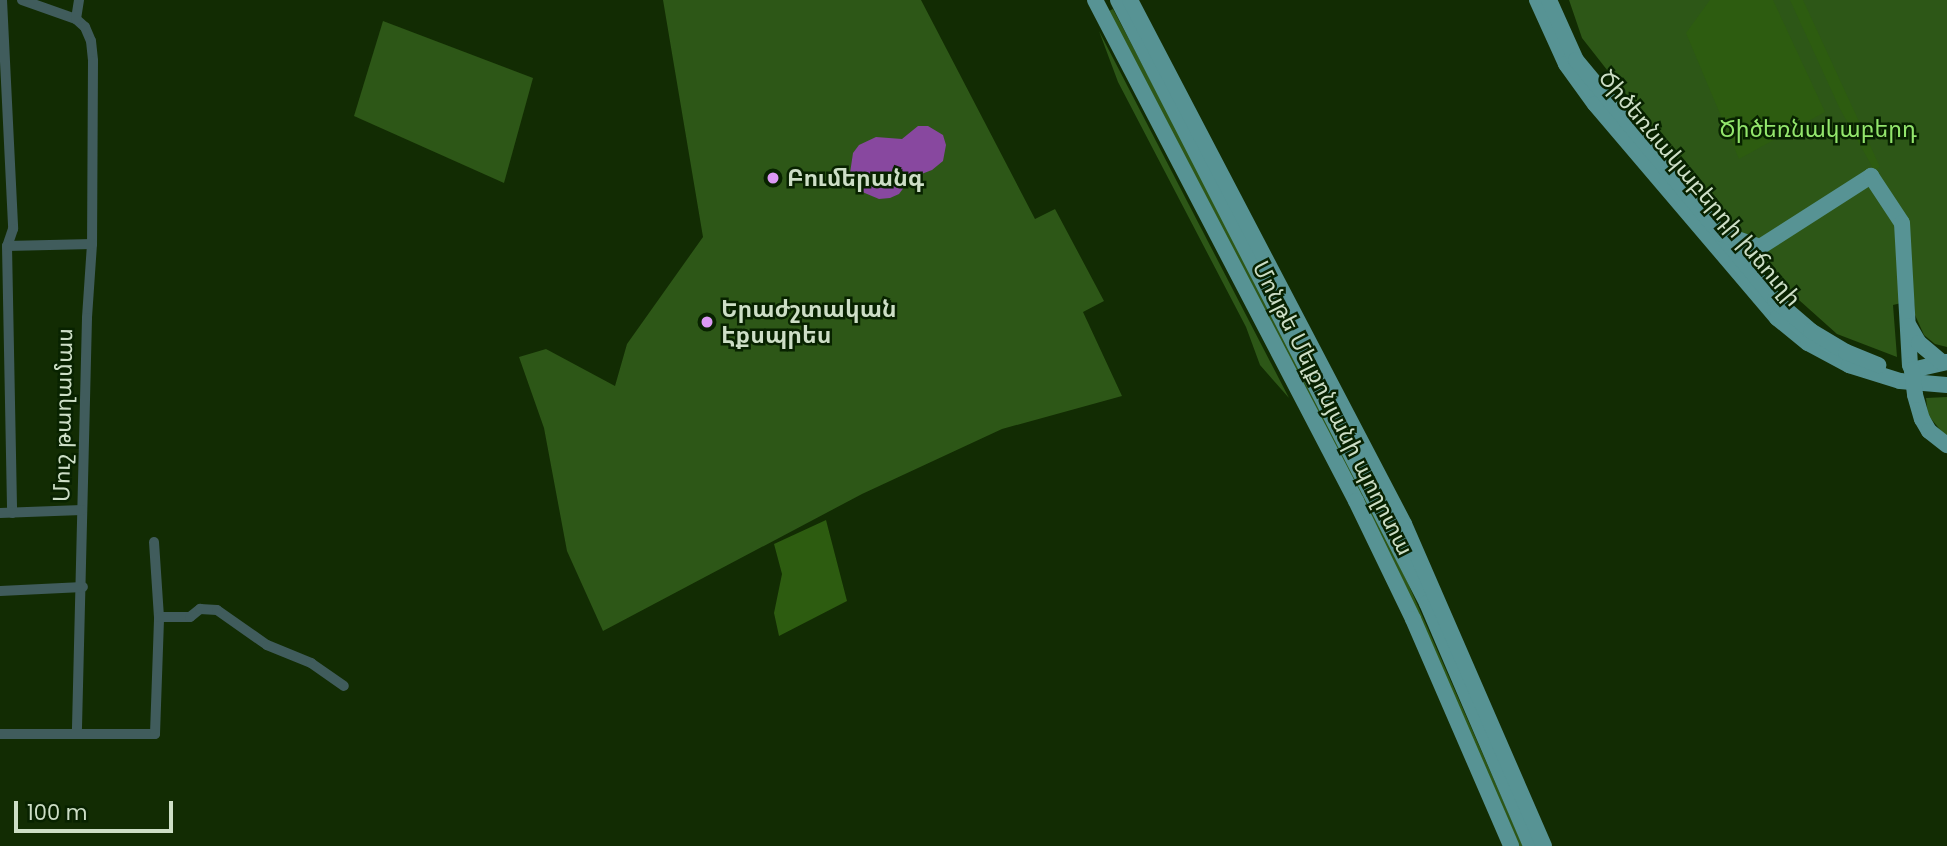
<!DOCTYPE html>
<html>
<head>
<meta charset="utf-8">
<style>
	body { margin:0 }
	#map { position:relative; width:1947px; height:846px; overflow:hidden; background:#122c03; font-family:Poppins,"Noto Sans Armenian",sans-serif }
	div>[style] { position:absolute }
	.green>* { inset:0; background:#2d5717 }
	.forest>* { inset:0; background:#2d5c10 }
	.water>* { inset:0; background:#88489f }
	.street>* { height:10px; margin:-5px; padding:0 5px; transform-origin:5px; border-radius:5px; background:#405c5c }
	.primary>* { height:16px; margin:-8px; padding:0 8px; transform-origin:8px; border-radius:8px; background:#579394 }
	.primary-bridge>* { height:16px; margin:-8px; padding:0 8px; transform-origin:8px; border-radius:8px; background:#579394 }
	.dots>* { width:19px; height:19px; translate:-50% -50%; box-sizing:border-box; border:4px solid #082200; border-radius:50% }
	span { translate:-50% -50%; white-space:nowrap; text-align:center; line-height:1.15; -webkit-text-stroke:5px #082200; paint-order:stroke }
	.park-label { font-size:23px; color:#93e66c }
	.poi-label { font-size:23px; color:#cddec6; font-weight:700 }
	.left { translate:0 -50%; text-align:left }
	.street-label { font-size:23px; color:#cddec6 }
	.scale { position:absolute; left:14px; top:801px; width:159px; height:32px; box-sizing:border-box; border:4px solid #cddec6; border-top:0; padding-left:9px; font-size:21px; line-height:24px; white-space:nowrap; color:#cddec6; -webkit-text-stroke:5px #082200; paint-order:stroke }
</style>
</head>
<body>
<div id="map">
	<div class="green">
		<i style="clip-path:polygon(663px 0,921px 0,1035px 219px,1055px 209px,1104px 301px,1083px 312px,1122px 396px,1002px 429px,862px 494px,603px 631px,567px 551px,544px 428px,519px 357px,546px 349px,615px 386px,627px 344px,703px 237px)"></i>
		<i style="clip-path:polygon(1569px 0,1947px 0,1947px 347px,1935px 344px,1924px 335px,1915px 315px,1914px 300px,1893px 305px,1897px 357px,1837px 334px,1760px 265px,1582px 38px)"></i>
		<i style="clip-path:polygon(1113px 9px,1218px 208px,1407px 581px,1523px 846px,1516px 846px,1402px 583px,1107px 12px)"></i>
		<i style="clip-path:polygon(383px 21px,533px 78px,504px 183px,354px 116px)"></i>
		<i style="clip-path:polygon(1099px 31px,1289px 398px,1260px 365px,1246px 327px,1118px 82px)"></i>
		<i style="clip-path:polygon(1947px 397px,1947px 438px,1928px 415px,1926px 398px)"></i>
	</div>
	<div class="forest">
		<i style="clip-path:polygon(1710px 0,1773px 0,1825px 112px,1739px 159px,1686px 33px)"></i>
		<i style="clip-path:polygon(1790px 0,1803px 0,1880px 167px,1874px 170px,1840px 109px)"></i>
		<i style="clip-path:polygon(826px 520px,847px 601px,779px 636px,774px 613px,782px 574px,774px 544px)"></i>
	</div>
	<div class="water">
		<i style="clip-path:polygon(918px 126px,928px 126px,943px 135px,946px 145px,943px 161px,932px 170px,911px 178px,899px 194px,890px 198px,879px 199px,860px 191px,850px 173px,853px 153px,859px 145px,876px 137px,902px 139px)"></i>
	</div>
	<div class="street">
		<i style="left:2px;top:0;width:229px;rotate:87.2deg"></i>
		<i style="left:13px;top:229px;width:18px;rotate:109deg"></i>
		<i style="left:7px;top:246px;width:267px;rotate:88.9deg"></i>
		<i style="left:22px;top:0;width:57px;rotate:19.4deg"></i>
		<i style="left:76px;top:19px;width:12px;rotate:42deg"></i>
		<i style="left:85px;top:27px;width:15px;rotate:67deg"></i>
		<i style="left:91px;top:41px;width:20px;rotate:84deg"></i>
		<i style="left:93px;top:61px;width:183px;rotate:90.3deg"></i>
		<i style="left:92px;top:244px;width:74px;rotate:93.9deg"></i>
		<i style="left:87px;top:318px;width:416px;rotate:91.4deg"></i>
		<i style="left:76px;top:19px;width:19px;rotate:-81deg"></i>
		<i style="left:7px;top:246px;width:85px;rotate:-1.3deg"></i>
		<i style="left:0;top:513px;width:82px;rotate:-2.1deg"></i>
		<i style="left:154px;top:542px;width:75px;rotate:86.2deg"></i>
		<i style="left:0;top:591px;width:83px;rotate:-2.8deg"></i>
		<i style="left:0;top:734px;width:155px"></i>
		<i style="left:155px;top:734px;width:117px;rotate:-88deg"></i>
		<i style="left:159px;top:617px;width:31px"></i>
		<i style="left:190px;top:617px;width:13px;rotate:-39deg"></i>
		<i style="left:200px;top:609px;width:17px;rotate:3deg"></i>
		<i style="left:217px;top:610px;width:61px;rotate:35deg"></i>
		<i style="left:267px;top:645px;width:48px;rotate:22.2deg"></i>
		<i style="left:311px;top:663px;width:40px;rotate:34.9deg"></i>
	</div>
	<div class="primary">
		<i style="left:1095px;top:0;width:565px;rotate:62.48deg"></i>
		<i style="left:1356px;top:501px;width:131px;rotate:64.2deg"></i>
		<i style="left:1413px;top:619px;width:247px;rotate:66.6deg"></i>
		<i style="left:1118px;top:0;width:678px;rotate:62.87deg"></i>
		<i style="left:1427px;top:603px;width:264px;rotate:66.8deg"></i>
		<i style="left:1130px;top:0;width:591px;rotate:62.39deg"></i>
		<i style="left:1404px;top:524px;width:351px;rotate:66.5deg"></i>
		<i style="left:1537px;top:0;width:70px;rotate:65.6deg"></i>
		<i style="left:1566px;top:64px;width:49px;rotate:54.1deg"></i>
		<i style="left:1595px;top:104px;width:281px;rotate:49.6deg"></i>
		<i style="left:1777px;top:318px;width:40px;rotate:39deg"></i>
		<i style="left:1808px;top:343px;width:47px;rotate:28.2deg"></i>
		<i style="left:1849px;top:365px;width:53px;rotate:17.4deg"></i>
		<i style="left:1900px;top:381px;width:47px;rotate:4.9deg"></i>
		<i style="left:1549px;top:0;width:66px;rotate:65.8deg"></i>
		<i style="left:1576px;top:60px;width:312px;rotate:50.3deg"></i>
		<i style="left:1775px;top:300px;width:48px;rotate:40.7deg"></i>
		<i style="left:1811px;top:331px;width:41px;rotate:31deg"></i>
		<i style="left:1846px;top:352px;width:35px;rotate:22deg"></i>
		<i style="left:1720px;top:233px;width:42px;rotate:19.3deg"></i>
		<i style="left:1760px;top:247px;width:132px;rotate:-32.6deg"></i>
		<i style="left:1871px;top:176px;width:56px;rotate:56.6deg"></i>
		<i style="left:1902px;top:223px;width:142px;rotate:86.8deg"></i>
		<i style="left:1910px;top:365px;width:5px;rotate:68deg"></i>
		<i style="left:1912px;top:370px;width:36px;rotate:-13deg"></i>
		<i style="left:1909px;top:326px;width:20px;rotate:60deg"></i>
		<i style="left:1919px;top:343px;width:30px;rotate:40deg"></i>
		<i style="left:1915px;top:395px;width:25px;rotate:74deg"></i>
		<i style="left:1922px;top:419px;width:14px;rotate:60deg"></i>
		<i style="left:1929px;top:431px;width:23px;rotate:38deg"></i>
	</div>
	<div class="primary-bridge">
		<i style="left:1912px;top:370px;width:25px;rotate:83deg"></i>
	</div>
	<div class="dots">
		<i style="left:773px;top:178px;background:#dc99f4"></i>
		<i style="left:707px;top:322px;background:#dc99f4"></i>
	</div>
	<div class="park-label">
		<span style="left:1818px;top:129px">Ծիծեռնակաբերդ</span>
	</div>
	<div class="poi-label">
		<span class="left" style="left:787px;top:178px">Բումերանգ</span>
		<span class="left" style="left:721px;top:322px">Երաժշտական<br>Էքսպրես</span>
	</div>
	<div class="street-label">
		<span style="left:1700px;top:188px;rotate:50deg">Ծիծեռնակաբերդի խճուղի</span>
		<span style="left:1333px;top:408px;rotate:63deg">Մոնթե Մելքոնյանի պողոտա</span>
		<span style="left:63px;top:415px;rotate:-89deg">Մուշ թաղամաս</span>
	</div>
	<div class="scale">100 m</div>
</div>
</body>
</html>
